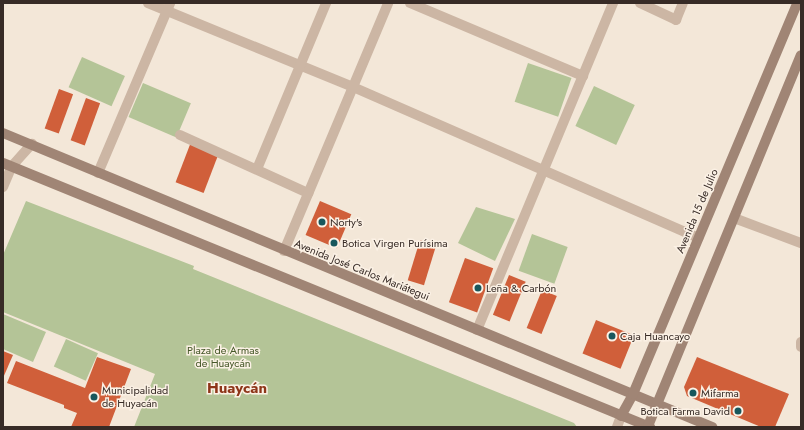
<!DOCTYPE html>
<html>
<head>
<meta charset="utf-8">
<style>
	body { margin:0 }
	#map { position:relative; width:804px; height:430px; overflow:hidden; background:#f3e7d8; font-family:Jost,sans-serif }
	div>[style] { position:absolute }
	.green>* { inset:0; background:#b4c497; transform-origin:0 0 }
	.building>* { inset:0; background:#d05f3a; transform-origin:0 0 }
	.minor>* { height:10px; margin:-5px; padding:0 5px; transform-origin:5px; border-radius:5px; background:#ccb6a4 }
	.tertiary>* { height:10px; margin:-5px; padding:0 5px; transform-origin:5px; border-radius:5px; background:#ccb6a4 }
	.secondary>* { height:10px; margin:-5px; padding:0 5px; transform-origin:5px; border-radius:5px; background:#a08575 }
	.dots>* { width:11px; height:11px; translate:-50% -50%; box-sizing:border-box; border:2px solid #fbf1e5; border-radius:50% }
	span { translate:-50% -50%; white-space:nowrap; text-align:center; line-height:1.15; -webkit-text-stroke:3px #fbf1e5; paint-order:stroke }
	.street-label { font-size:11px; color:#372b26 }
	.poi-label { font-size:11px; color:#372b26 }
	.left { translate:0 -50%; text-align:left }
	.right { translate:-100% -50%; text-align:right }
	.park-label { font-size:11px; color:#455728 }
	.district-label { font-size:15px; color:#8d3518; font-weight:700 }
	.frame { position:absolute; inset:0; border:4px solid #372b26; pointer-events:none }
</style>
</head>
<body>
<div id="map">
	<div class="green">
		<i style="left:82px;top:57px;width:47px;height:33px;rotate:24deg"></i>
		<i style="left:528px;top:63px;width:46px;height:41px;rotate:19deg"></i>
		<i style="left:143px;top:83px;width:52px;height:37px;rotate:23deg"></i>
		<i style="left:594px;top:86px;width:45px;height:44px;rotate:25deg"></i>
		<i style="clip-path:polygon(26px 201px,194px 266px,193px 269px,574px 423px,577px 427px,134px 427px,155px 374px,3px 312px,3px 255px)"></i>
		<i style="clip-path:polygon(476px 207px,515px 219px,495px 261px,458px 243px)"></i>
		<i style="left:532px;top:234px;width:38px;height:39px;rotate:20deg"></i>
		<i style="clip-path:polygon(3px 314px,46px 332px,33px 362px,3px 349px)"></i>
		<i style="left:66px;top:339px;width:35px;height:30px;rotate:24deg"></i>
	</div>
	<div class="building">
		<i style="left:59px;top:89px;width:15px;height:42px;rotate:20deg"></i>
		<i style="left:86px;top:98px;width:15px;height:45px;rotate:20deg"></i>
		<i style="left:191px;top:142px;width:30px;height:43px;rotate:21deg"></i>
		<i style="left:320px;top:201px;width:34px;height:37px;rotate:23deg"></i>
		<i style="left:420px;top:240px;width:17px;height:42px;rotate:17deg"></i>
		<i style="left:465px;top:258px;width:30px;height:47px;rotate:20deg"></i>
		<i style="left:509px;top:275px;width:18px;height:43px;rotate:22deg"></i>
		<i style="left:542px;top:290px;width:16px;height:41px;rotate:22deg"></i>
		<i style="left:596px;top:320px;width:41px;height:36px;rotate:22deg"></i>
		<i style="clip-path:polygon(3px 351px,13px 355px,3px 378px)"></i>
		<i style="clip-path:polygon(97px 357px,131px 369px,109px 427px,71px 427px,77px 413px,64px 408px,64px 405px,7px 383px,16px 361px,85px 388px)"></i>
		<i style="clip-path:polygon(697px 357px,789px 394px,775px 427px,761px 427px,687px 396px,684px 387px)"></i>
	</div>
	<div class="minor">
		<i style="left:148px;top:3px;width:222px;rotate:22.3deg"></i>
		<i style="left:353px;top:87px;width:377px;rotate:23.6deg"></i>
		<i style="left:410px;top:3px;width:188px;rotate:22.9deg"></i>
		<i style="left:640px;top:3px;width:40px;rotate:25deg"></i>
		<i style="left:676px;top:20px;width:18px;rotate:-68deg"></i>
		<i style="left:180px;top:135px;width:141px;rotate:24.4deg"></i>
		<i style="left:257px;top:169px;width:180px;rotate:-67.4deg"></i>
		<i style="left:98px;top:173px;width:185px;rotate:-67deg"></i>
		<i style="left:3px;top:187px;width:23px;rotate:-67deg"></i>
		<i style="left:12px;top:166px;width:30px;rotate:-48deg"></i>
		<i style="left:734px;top:218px;width:72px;rotate:20.5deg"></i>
		<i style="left:284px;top:251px;width:269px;rotate:-67.2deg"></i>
		<i style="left:477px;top:330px;width:354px;rotate:-67.4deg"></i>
		<i style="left:801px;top:342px;width:5px;rotate:90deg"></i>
	</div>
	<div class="tertiary">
		<i style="left:617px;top:427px;width:12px;rotate:-70deg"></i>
	</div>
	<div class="secondary">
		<i style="left:3px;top:133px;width:768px;rotate:22.52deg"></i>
		<i style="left:3px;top:163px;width:699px;rotate:22.2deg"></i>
		<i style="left:621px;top:416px;width:25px;rotate:-61deg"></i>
		<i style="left:633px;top:394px;width:424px;rotate:-67.2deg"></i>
		<i style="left:648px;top:426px;width:401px;rotate:-67.6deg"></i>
	</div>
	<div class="dots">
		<i style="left:322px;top:222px;background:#18575c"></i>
		<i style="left:334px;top:243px;background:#18575c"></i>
		<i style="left:478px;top:288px;background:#18575c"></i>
		<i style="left:612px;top:336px;background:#18575c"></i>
		<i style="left:693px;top:393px;background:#18575c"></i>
		<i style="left:94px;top:397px;background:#18575c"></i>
		<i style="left:738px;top:411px;background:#18575c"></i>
	</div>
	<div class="street-label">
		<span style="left:697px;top:211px;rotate:-67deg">Avenida 15 de Julio</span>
		<span style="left:362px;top:270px;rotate:22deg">Avenida José Carlos Mariátegui</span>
	</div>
	<div class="poi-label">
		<span class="left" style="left:330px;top:222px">Norty's</span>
		<span class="left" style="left:342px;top:243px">Botica Virgen Purísima</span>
		<span class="left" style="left:486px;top:288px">Leña &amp; Carbón</span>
		<span class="left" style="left:620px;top:336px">Caja Huancayo</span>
		<span class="left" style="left:102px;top:397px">Municipalidad<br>de Huyacán</span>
		<span class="left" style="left:701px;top:393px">Mifarma</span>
		<span class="right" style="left:730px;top:411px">Botica Farma David</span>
	</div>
	<div class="park-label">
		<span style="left:223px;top:357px">Plaza de Armas<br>de Huaycán</span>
	</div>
	<div class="district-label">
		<span style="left:237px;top:389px">Huaycán</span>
	</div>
	<div class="frame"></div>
</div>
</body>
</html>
